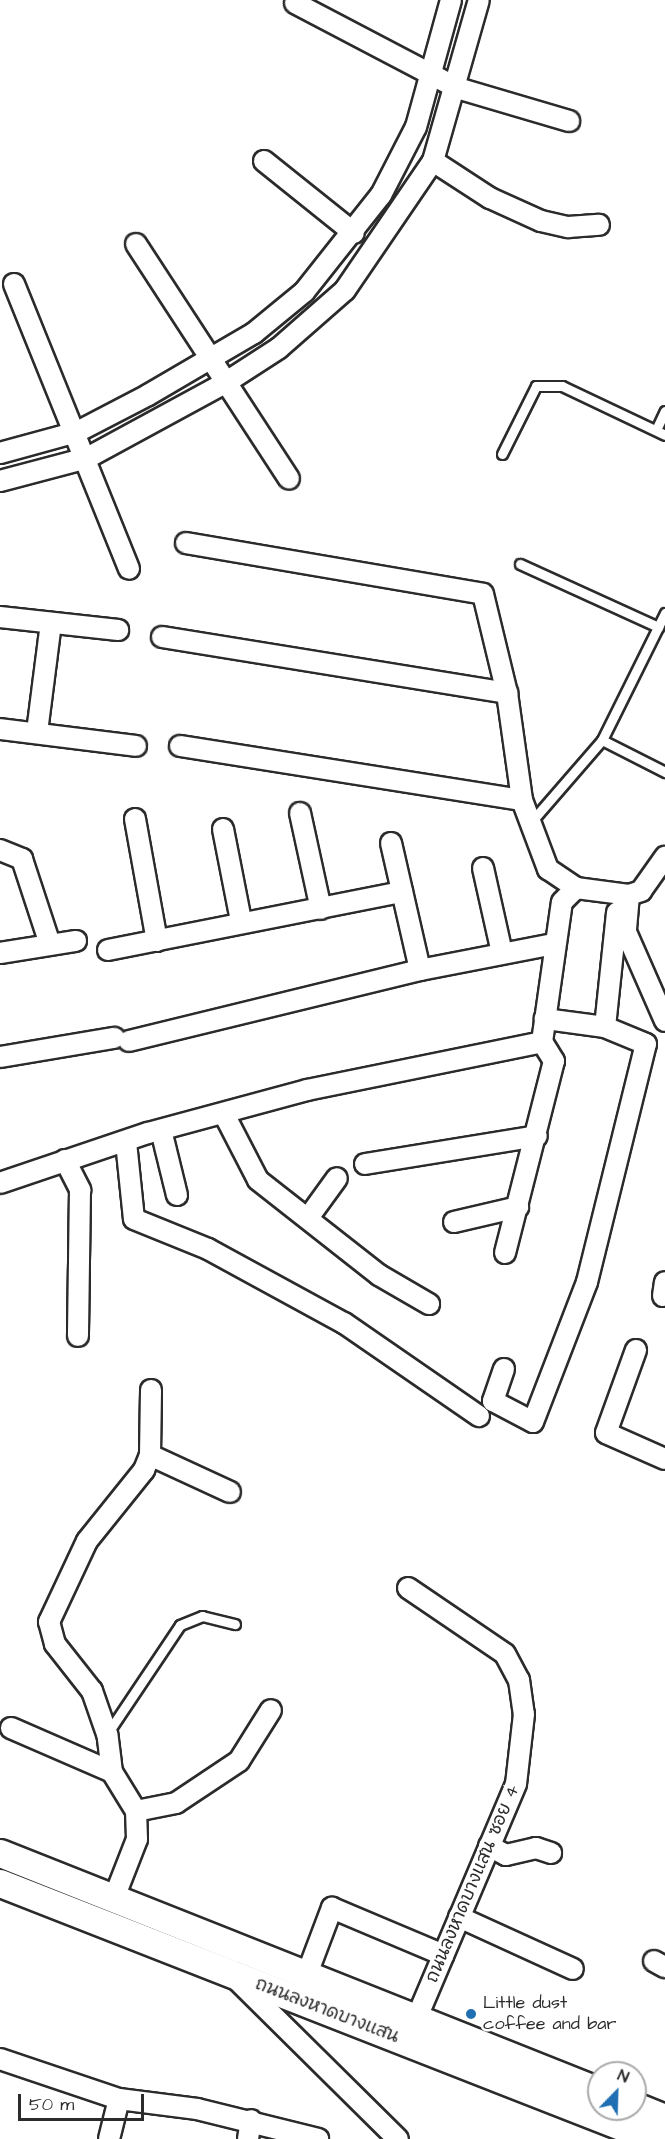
<!DOCTYPE html>
<html>
<head>
<meta charset="utf-8">
<style>
	body { margin:0 }
	#map { position:relative; width:665px; height:2139px; overflow:hidden; background:#fff; font-family:"Architects Daughter","Playpen Sans Thai",sans-serif }
	div>[style] { position:absolute }
	.roads { filter:drop-shadow(2px 0 #2b2b2b) drop-shadow(-2px 0 #2b2b2b) drop-shadow(0 2px #2b2b2b) drop-shadow(0 -2px #2b2b2b) }
	.lane>* { height:9px; margin:-4.5px; padding:0 4.5px; transform-origin:4.5px; border-radius:4.5px; background:#fff }
	.street>* { height:20px; margin:-10px; padding:0 10px; transform-origin:10px; border-radius:10px; background:#fff }
	.secondary>* { height:27px; margin:-13.5px; padding:0 13.5px; transform-origin:13.5px; border-radius:13.5px; background:#fff }
	.dots>* { width:16px; height:16px; translate:-50% -50%; box-sizing:border-box; border:3px solid #fff; border-radius:50% }
	span { translate:-50% -50%; white-space:nowrap; text-align:center; line-height:1.15; -webkit-text-stroke:5px #fff; paint-order:stroke }
	.street-label { font-size:18px; color:#2b2b2b }
	.poi-label { font-size:18px; color:#2b2b2b }
	.left { translate:0 -50%; text-align:left }
	.north { position:absolute; left:587px; top:2061px; width:60px; height:60px; box-sizing:border-box; background:#fff; border:2px solid #aaa; border-radius:50%; rotate:23deg; font-size:16px; font-weight:700; line-height:24px; text-align:center; color:#2b2b2b }
	.north::after { content:''; display:block; margin:auto; width:21px; height:27px; background:#1f6fb2; clip-path:polygon(50% 0,100% 100%,50% 72%,0 100%) }
	.scale { position:absolute; left:18px; top:2094px; width:126px; height:27px; box-sizing:border-box; border:3px solid #2b2b2b; border-top:0; padding-left:8px; font-size:18px; line-height:21px; white-space:nowrap; color:#2b2b2b; -webkit-text-stroke:4px #fff; paint-order:stroke }
</style>
</head>
<body>
<div id="map">
	<div class="roads">
		<div class="lane">
			<i style="left:656px;top:430px;width:21px;rotate:-65deg"></i>
			<i style="left:502px;top:454px;width:76px;rotate:-63.4deg"></i>
			<i style="left:536px;top:386px;width:26px"></i>
			<i style="left:562px;top:386px;width:114px;rotate:25.4deg"></i>
			<i style="left:520px;top:564px;width:152px;rotate:24.5deg"></i>
			<i style="left:602px;top:740px;width:71px;rotate:26.9deg"></i>
			<i style="left:531px;top:822px;width:108px;rotate:-49.1deg"></i>
			<i style="left:602px;top:740px;width:142px;rotate:-63.6deg"></i>
			<i style="left:107px;top:1734px;width:131px;rotate:-56.2deg"></i>
			<i style="left:180px;top:1625px;width:24px;rotate:-22deg"></i>
			<i style="left:202px;top:1616px;width:34px;rotate:14deg"></i>
		</div>
		<div class="street">
			<i style="left:295px;top:3px;width:183px;rotate:27.7deg"></i>
			<i style="left:457px;top:88px;width:117px;rotate:16.4deg"></i>
			<i style="left:264px;top:161px;width:115px;rotate:38.7deg"></i>
			<i style="left:433px;top:161px;width:68px;rotate:33deg"></i>
			<i style="left:490px;top:198px;width:56px;rotate:24.3deg"></i>
			<i style="left:541px;top:221px;width:28px;rotate:13deg"></i>
			<i style="left:568px;top:227px;width:31px;rotate:-4deg"></i>
			<i style="left:136px;top:244px;width:280px;rotate:56.9deg"></i>
			<i style="left:14px;top:284px;width:307px;rotate:68deg"></i>
			<i style="left:0;top:453px;width:80px;rotate:-15.3deg"></i>
			<i style="left:77px;top:432px;width:80px;rotate:-27.5deg"></i>
			<i style="left:148px;top:395px;width:123px;rotate:-30.3deg"></i>
			<i style="left:254px;top:333px;width:65px;rotate:-39.4deg"></i>
			<i style="left:304px;top:292px;width:124px;rotate:-51.6deg"></i>
			<i style="left:381px;top:195px;width:76px;rotate:-62.8deg"></i>
			<i style="left:416px;top:127px;width:132px;rotate:-74.6deg"></i>
			<i style="left:0;top:481px;width:90px;rotate:-14.8deg"></i>
			<i style="left:87px;top:458px;width:157px;rotate:-28.5deg"></i>
			<i style="left:225px;top:383px;width:64px;rotate:-32.9deg"></i>
			<i style="left:279px;top:348px;width:88px;rotate:-41.3deg"></i>
			<i style="left:345px;top:290px;width:156px;rotate:-55.7deg"></i>
			<i style="left:433px;top:161px;width:167px;rotate:-74.1deg"></i>
			<i style="left:186px;top:543px;width:301px;rotate:9.7deg"></i>
			<i style="left:483px;top:594px;width:102px;rotate:76.4deg"></i>
			<i style="left:507px;top:693px;width:108px;rotate:82deg"></i>
			<i style="left:522px;top:800px;width:74px;rotate:69.4deg"></i>
			<i style="left:548px;top:869px;width:34px;rotate:34deg"></i>
			<i style="left:576px;top:888px;width:53px;rotate:7.5deg"></i>
			<i style="left:629px;top:895px;width:13px;rotate:-18deg"></i>
			<i style="left:641px;top:891px;width:42px;rotate:-54.8deg"></i>
			<i style="left:0;top:617px;width:119px;rotate:6.3deg"></i>
			<i style="left:162px;top:637px;width:350px;rotate:9.2deg"></i>
			<i style="left:0;top:729px;width:137px;rotate:7.1deg"></i>
			<i style="left:37px;top:732px;width:110px;rotate:-82.7deg"></i>
			<i style="left:180px;top:746px;width:346px;rotate:9deg"></i>
			<i style="left:300px;top:813px;width:98px;rotate:77.7deg"></i>
			<i style="left:135px;top:819px;width:124px;rotate:79.8deg"></i>
			<i style="left:223px;top:829px;width:94px;rotate:78.9deg"></i>
			<i style="left:391px;top:843px;width:130px;rotate:77.1deg"></i>
			<i style="left:0;top:850px;width:24px;rotate:22deg"></i>
			<i style="left:22px;top:859px;width:89px;rotate:71.8deg"></i>
			<i style="left:483px;top:868px;width:87px;rotate:77.4deg"></i>
			<i style="left:629px;top:895px;width:37px;rotate:95deg"></i>
			<i style="left:626px;top:932px;width:97px;rotate:66.3deg"></i>
			<i style="left:108px;top:950px;width:300px;rotate:-11.2deg"></i>
			<i style="left:0;top:953px;width:77px;rotate:-9deg"></i>
			<i style="left:605px;top:1027px;width:115px;rotate:-84deg"></i>
			<i style="left:129px;top:1041px;width:300px;rotate:-13.7deg"></i>
			<i style="left:420px;top:970px;width:136px;rotate:-11deg"></i>
			<i style="left:0;top:1057px;width:116px;rotate:-9.5deg"></i>
			<i style="left:224px;top:1114px;width:74px;rotate:62.7deg"></i>
			<i style="left:258px;top:1180px;width:154px;rotate:38.1deg"></i>
			<i style="left:379px;top:1275px;width:58px;rotate:30.1deg"></i>
			<i style="left:161px;top:1130px;width:67px;rotate:76.2deg"></i>
			<i style="left:126px;top:1142px;width:77px;rotate:84.1deg"></i>
			<i style="left:134px;top:1219px;width:80px;rotate:22.1deg"></i>
			<i style="left:208px;top:1249px;width:155px;rotate:28.6deg"></i>
			<i style="left:344px;top:1323px;width:164px;rotate:34.6deg"></i>
			<i style="left:65px;top:1160px;width:34px;rotate:63deg"></i>
			<i style="left:80px;top:1190px;width:146px;rotate:90.8deg"></i>
			<i style="left:365px;top:1164px;width:174px;rotate:-9.2deg"></i>
			<i style="left:0;top:1183px;width:156px;rotate:-18.7deg"></i>
			<i style="left:148px;top:1133px;width:165px;rotate:-15.1deg"></i>
			<i style="left:307px;top:1090px;width:240px;rotate:-11.5deg"></i>
			<i style="left:542px;top:1042px;width:141px;rotate:-81.9deg"></i>
			<i style="left:562px;top:902px;width:20px;rotate:-45deg"></i>
			<i style="left:308px;top:1218px;width:49px;rotate:-54.1deg"></i>
			<i style="left:454px;top:1222px;width:66px;rotate:-13.2deg"></i>
			<i style="left:505px;top:1253px;width:198px;rotate:-75.7deg"></i>
			<i style="left:554px;top:1061px;width:22px;rotate:-122deg"></i>
			<i style="left:663px;top:1296px;width:14px;rotate:-82deg"></i>
			<i style="left:636px;top:1350px;width:88px;rotate:109.9deg"></i>
			<i style="left:606px;top:1433px;width:64px;rotate:23.8deg"></i>
			<i style="left:504px;top:1369px;width:34px;rotate:109deg"></i>
			<i style="left:493px;top:1401px;width:45px;rotate:27.7deg"></i>
			<i style="left:533px;top:1422px;width:150px;rotate:-68.9deg"></i>
			<i style="left:587px;top:1282px;width:245px;rotate:-76.1deg"></i>
			<i style="left:646px;top:1044px;width:44px;rotate:-157.5deg"></i>
			<i style="left:605px;top:1027px;width:61px;rotate:-172.4deg"></i>
			<i style="left:150px;top:1455px;width:88px;rotate:24.8deg"></i>
			<i style="left:408px;top:1588px;width:117px;rotate:34.2deg"></i>
			<i style="left:505px;top:1654px;width:30px;rotate:62deg"></i>
			<i style="left:519px;top:1680px;width:34px;rotate:82deg"></i>
			<i style="left:524px;top:1714px;width:70px;rotate:96.5deg"></i>
			<i style="left:516px;top:1784px;width:253px;rotate:113deg"></i>
			<i style="left:11px;top:1728px;width:110px;rotate:23.5deg"></i>
			<i style="left:136px;top:1811px;width:41px;rotate:-11.3deg"></i>
			<i style="left:176px;top:1803px;width:76px;rotate:-33.7deg"></i>
			<i style="left:239px;top:1761px;width:60px;rotate:-57.9deg"></i>
			<i style="left:489px;top:1846px;width:19px;rotate:28deg"></i>
			<i style="left:506px;top:1855px;width:31px;rotate:-13deg"></i>
			<i style="left:536px;top:1848px;width:16px;rotate:18deg"></i>
			<i style="left:114px;top:1898px;width:63px;rotate:-68.7deg"></i>
			<i style="left:137px;top:1839px;width:28px;rotate:-92deg"></i>
			<i style="left:136px;top:1811px;width:46px;rotate:-121.6deg"></i>
			<i style="left:112px;top:1772px;width:38px;rotate:-97deg"></i>
			<i style="left:107px;top:1734px;width:46px;rotate:-109.2deg"></i>
			<i style="left:92px;top:1691px;width:60px;rotate:-128.2deg"></i>
			<i style="left:55px;top:1644px;width:23px;rotate:-105deg"></i>
			<i style="left:49px;top:1622px;width:89px;rotate:-64.9deg"></i>
			<i style="left:87px;top:1541px;width:91px;rotate:-51.2deg"></i>
			<i style="left:144px;top:1470px;width:16px;rotate:-68deg"></i>
			<i style="left:150px;top:1455px;width:65px;rotate:-89.1deg"></i>
			<i style="left:459px;top:1917px;width:125px;rotate:24.5deg"></i>
			<i style="left:654px;top:1961px;width:13px;rotate:29deg"></i>
			<i style="left:307px;top:1974px;width:71px;rotate:-69.3deg"></i>
			<i style="left:332px;top:1908px;width:121px;rotate:22.9deg"></i>
			<i style="left:233px;top:1976px;width:232px;rotate:44.7deg"></i>
			<i style="left:0;top:2059px;width:126px;rotate:18.6deg"></i>
			<i style="left:119px;top:2099px;width:79px;rotate:7.3deg"></i>
			<i style="left:197px;top:2109px;width:125px;rotate:13.9deg"></i>
			<i style="left:109px;top:2139px;width:41px;rotate:-76deg"></i>
			<i style="left:248px;top:2139px;width:19px;rotate:-81deg"></i>
		</div>
		<div class="secondary">
			<i style="left:0;top:1853px;width:645px;rotate:21.67deg"></i>
			<i style="left:0;top:1883px;width:702px;rotate:21.38deg"></i>
			<i style="left:635px;top:2106px;width:32px;rotate:22deg"></i>
		</div>
	</div>
	<div class="dots">
		<i style="left:471px;top:2014px;background:#1f6fb2"></i>
	</div>
	<div class="street-label">
		<span style="left:473px;top:1884px;rotate:-67deg">ถนนลงหาดบางแสน ซอย 4</span>
		<span style="left:327px;top:2011px;rotate:21deg">ถนนลงหาดบางแสน</span>
	</div>
	<div class="poi-label">
		<span class="left" style="left:483px;top:2014px">Little dust<br>coffee and bar</span>
	</div>
	<div class="north">N</div>
	<div class="scale">50 m</div>
</div>
</body>
</html>
